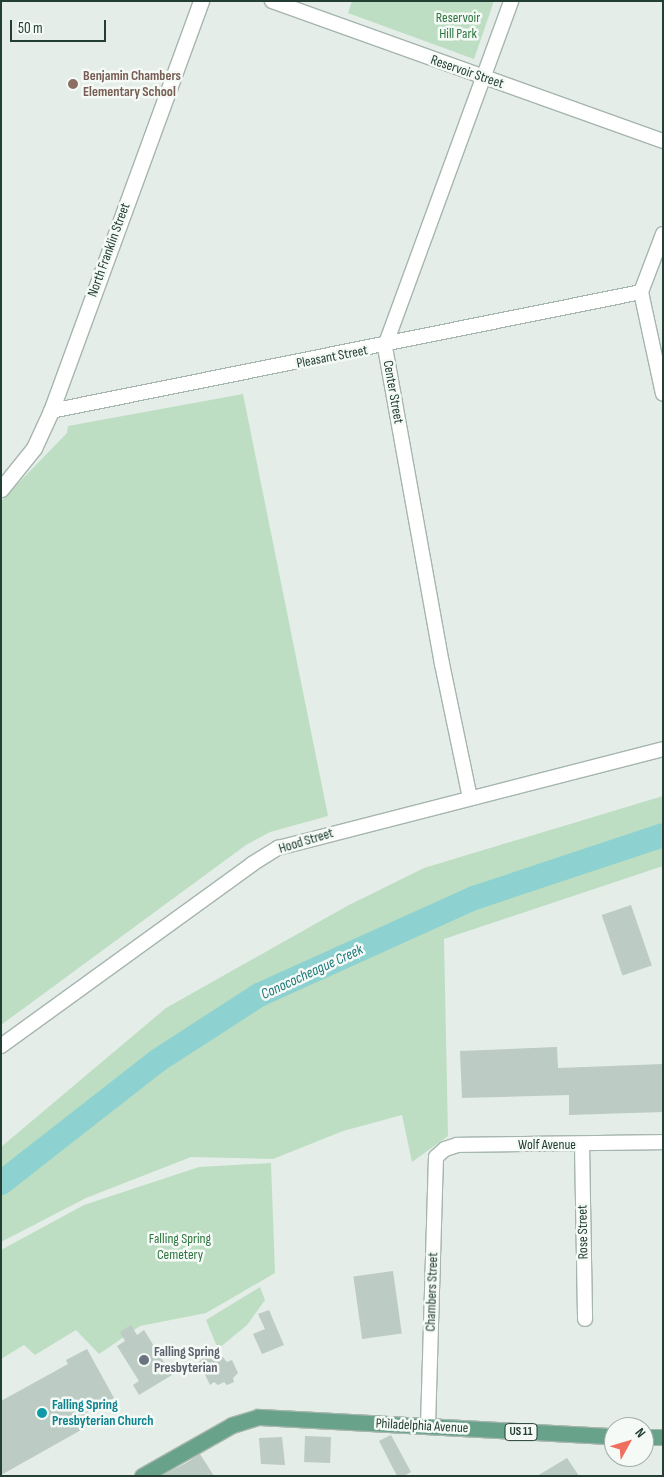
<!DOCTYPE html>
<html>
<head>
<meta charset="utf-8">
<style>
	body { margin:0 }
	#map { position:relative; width:664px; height:1477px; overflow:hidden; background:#e4ede8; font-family:"Sofia Sans Condensed",sans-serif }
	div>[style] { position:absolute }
	.green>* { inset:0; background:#bddec2 }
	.river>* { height:24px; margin:-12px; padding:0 12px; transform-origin:12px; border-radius:12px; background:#8dd1d1 }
	.building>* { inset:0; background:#bccbc3; transform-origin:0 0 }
	.roads { filter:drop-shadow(1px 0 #a6b5ae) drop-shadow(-1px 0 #a6b5ae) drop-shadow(0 1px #a6b5ae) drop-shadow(0 -1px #a6b5ae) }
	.street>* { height:14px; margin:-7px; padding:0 7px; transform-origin:7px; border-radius:7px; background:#fff }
	.secondary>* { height:15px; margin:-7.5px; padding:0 7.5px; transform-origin:7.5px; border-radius:7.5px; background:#fff }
	.primary>* { height:15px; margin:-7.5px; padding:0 7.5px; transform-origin:7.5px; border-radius:7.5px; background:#69a28b }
	.dots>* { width:14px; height:14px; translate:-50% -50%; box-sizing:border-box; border:2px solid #f5faf7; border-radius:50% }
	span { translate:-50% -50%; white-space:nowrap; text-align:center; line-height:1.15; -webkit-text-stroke:5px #f5faf7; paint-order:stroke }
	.shield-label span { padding:1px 4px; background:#f5faf7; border:1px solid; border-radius:4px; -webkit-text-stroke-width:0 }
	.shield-label { font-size:12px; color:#233f34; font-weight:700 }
	.park-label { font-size:14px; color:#2e763f }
	.street-label { font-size:14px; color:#233f34 }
	.education-label { font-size:14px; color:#785e54; font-weight:700 }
	.left { translate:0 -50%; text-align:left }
	.worship-label { font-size:14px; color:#5b616d; font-weight:700 }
	.culture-label { font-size:14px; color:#0d838f; font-weight:700 }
	.water-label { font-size:15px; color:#1e797b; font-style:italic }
	.frame { position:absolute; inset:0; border:2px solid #233f34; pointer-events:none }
	.north { position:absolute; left:604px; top:1417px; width:50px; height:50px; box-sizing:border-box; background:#f5faf7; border:1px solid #a1afa9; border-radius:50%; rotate:51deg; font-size:14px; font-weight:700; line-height:20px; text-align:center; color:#233f34 }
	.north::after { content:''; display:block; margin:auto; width:18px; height:22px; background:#f06e5f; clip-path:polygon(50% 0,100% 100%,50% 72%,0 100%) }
	.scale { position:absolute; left:10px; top:20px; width:96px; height:22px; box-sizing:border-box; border:2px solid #233f34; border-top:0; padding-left:6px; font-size:15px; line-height:18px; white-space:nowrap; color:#233f34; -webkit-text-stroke:4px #f5faf7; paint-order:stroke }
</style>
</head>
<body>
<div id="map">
	<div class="green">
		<i style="clip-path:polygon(352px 1px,494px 1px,474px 59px,348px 13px)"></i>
		<i style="clip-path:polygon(243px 394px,328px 816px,270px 832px,246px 845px,1px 1025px,1px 501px,67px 433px,68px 426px)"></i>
		<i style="clip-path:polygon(663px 796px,663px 866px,444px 939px,448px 1136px,412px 1162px,402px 1115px,343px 1131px,273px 1159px,191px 1157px,86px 1198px,1px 1242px,1px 1147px,166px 1008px,347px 906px,424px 868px)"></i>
		<i style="clip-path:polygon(271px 1163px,275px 1273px,206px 1313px,140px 1326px,99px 1354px,76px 1330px,35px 1355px,24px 1345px,1px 1359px,1px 1250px,84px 1205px,199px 1167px)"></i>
		<i style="clip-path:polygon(260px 1287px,265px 1300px,247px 1325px,218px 1349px,206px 1320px)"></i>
	</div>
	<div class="river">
		<i style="left:1px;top:1183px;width:198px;rotate:-38deg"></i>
		<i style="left:157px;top:1061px;width:121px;rotate:-32.9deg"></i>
		<i style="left:259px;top:995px;width:236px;rotate:-24.3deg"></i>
		<i style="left:474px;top:898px;width:199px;rotate:-18.4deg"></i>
	</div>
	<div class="building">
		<i style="left:631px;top:905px;width:64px;height:31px;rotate:71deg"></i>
		<i style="clip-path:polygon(557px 1047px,558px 1068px,663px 1064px,663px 1112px,569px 1115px,569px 1095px,462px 1098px,460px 1051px)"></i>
		<i style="left:393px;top:1271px;width:63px;height:40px;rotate:82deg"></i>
		<i style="clip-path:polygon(269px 1310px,284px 1345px,262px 1354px,253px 1334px,265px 1329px,258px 1314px)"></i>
		<i style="clip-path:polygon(131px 1325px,137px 1335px,144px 1330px,172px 1375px,139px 1395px,133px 1385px,139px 1381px,117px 1346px,125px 1341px,120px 1332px)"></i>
		<i style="clip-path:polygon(87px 1349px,114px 1398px,84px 1414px,90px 1425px,1px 1475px,1px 1401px,68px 1364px,66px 1360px)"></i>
		<i style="clip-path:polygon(208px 1353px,212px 1359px,221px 1355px,227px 1362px,232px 1360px,238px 1373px,233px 1378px,234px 1382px,227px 1385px,224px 1382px,218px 1385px,214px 1382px,210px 1385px,199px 1362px)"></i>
		<i style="clip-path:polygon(391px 1435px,411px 1472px,404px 1476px,397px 1476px,379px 1441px)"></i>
		<i style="left:305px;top:1436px;width:26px;height:26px;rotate:2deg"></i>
		<i style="clip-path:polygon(282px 1437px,285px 1465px,261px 1464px,259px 1438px)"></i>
		<i style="clip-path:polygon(200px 1454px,214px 1476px,161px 1476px,186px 1463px)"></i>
		<i style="clip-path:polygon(567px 1458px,579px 1476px,537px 1476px)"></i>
	</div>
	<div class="roads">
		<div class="street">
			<i style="left:272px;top:1px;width:415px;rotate:19.7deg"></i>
			<i style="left:663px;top:234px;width:62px;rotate:110.8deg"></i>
			<i style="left:641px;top:292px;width:104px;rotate:77.8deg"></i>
			<i style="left:51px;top:411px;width:602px;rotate:-11.4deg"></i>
			<i style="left:470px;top:798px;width:137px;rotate:-101.8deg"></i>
			<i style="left:442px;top:664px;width:323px;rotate:-100.2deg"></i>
			<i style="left:385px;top:346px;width:367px;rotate:-69.9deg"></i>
			<i style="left:1px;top:1046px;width:310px;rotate:-35.9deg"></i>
			<i style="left:252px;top:864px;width:31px;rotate:-32deg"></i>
			<i style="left:278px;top:848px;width:398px;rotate:-14.4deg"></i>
			<i style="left:582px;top:1144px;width:175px;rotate:89deg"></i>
			<i style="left:428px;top:1426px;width:269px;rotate:-88.3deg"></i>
			<i style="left:436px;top:1157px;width:12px;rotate:-42deg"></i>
			<i style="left:445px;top:1149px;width:13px;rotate:-18deg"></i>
			<i style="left:457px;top:1145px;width:206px;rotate:-0.8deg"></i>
		</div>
		<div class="secondary">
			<i style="left:1px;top:489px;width:53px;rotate:-51.2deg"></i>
			<i style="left:34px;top:448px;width:41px;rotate:-65.3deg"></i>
			<i style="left:51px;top:411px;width:437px;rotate:-69.9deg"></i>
		</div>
		<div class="primary">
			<i style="left:644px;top:1437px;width:19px"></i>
			<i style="left:142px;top:1476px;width:103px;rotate:-29.5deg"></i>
			<i style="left:232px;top:1425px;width:27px;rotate:-17deg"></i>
			<i style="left:258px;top:1417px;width:357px;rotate:3.1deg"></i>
		</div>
	</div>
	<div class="dots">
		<i style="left:73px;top:84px;background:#8d6e63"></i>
		<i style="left:144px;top:1360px;background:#6b7280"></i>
		<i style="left:42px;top:1413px;background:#0f9aa8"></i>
	</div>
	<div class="shield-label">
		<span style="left:521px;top:1432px">US 11</span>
	</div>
	<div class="park-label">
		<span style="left:458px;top:26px">Reservoir<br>Hill Park</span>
		<span style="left:180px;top:1247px">Falling Spring<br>Cemetery</span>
	</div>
	<div class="street-label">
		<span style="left:467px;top:72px;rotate:19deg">Reservoir Street</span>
		<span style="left:109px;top:250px;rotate:-70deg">North Franklin Street</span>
		<span style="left:332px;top:357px;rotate:-11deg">Pleasant Street</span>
		<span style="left:393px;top:392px;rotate:80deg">Center Street</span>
		<span style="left:306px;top:841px;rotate:-17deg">Hood Street</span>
		<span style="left:547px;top:1145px">Wolf Avenue</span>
		<span style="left:583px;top:1232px;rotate:-91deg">Rose Street</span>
		<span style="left:432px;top:1292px;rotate:-88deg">Chambers Street</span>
		<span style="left:422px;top:1426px;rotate:3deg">Philadelphia Avenue</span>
	</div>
	<div class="education-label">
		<span class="left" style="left:83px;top:84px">Benjamin Chambers<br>Elementary School</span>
	</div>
	<div class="worship-label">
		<span class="left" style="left:154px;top:1360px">Falling Spring<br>Presbyterian</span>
	</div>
	<div class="culture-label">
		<span class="left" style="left:52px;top:1413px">Falling Spring<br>Presbyterian Church</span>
	</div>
	<div class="water-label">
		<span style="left:312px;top:972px;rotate:-25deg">Conococheague Creek</span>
	</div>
	<div class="frame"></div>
	<div class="north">N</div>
	<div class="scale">50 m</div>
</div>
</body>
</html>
